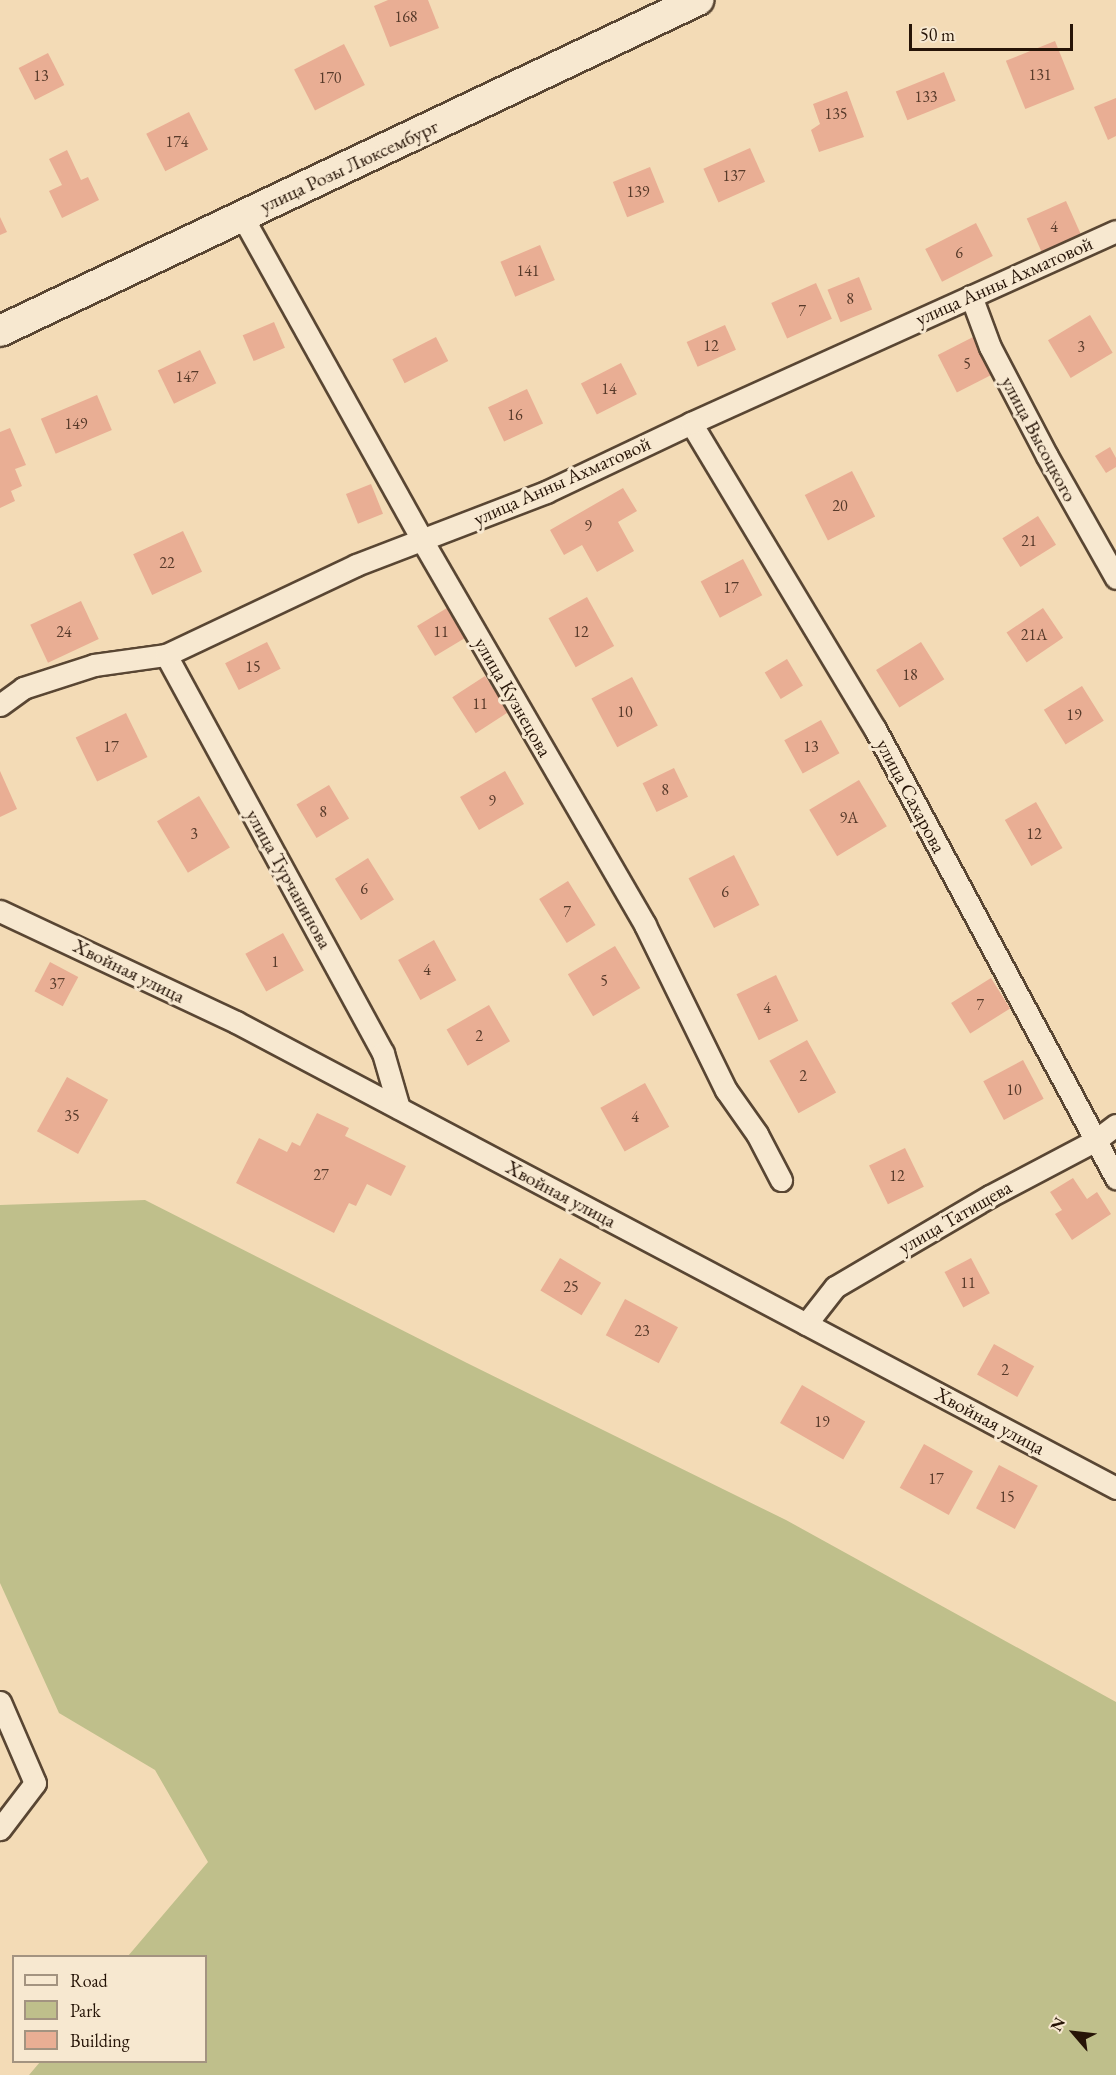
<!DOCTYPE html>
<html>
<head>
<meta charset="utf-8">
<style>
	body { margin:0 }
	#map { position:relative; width:1116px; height:2075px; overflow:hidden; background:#f3dbb6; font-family:"EB Garamond",serif }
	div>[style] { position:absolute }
	.green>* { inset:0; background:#bfbf8b }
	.building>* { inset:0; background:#e9ae94; transform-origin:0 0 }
	.roads { filter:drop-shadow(2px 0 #594633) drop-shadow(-2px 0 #594633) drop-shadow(0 2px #594633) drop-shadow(0 -2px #594633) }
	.street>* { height:21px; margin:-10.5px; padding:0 10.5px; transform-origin:10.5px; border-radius:10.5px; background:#f7e8d0 }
	.secondary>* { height:30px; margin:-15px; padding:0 15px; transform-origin:15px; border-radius:15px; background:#f7e8d0 }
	span { translate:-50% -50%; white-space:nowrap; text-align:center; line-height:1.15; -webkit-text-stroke:6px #f7e8d0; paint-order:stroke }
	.number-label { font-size:16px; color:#573a2a }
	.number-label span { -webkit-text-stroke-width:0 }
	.street-label { font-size:20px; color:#261407 }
	.legend { position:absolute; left:12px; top:1955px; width:195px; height:108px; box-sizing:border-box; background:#f7e8d0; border:2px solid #a39380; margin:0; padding:8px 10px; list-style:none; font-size:18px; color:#261407 }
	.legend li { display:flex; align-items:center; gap:12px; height:30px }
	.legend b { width:30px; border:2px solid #a39380 }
	.north { position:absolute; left:1044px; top:2003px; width:60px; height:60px; -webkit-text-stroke:4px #f7e8d0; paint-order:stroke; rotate:298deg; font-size:16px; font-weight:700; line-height:24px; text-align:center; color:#261407 }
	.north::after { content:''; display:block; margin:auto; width:21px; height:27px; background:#261407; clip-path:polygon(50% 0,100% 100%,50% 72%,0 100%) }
	.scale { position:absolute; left:909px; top:24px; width:164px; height:27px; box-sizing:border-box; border:3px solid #261407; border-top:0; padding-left:8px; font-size:18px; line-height:21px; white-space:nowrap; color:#261407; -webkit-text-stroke:4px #f7e8d0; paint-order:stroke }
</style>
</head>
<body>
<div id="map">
	<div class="green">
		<i style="clip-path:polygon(145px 1200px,467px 1363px,786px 1520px,1116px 1702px,1116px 2075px,29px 2075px,40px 2062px,206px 2062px,206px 1956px,128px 1956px,208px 1862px,155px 1770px,59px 1713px,0 1583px,0 1205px)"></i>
	</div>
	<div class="building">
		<i style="clip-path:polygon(388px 0,428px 0,439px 28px,390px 47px,374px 6px)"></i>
		<i style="left:1055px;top:41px;width:52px;height:53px;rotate:68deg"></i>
		<i style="left:344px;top:44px;width:46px;height:56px;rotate:63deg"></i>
		<i style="left:48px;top:53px;width:36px;height:33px;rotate:63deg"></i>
		<i style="left:944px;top:72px;width:31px;height:52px;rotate:68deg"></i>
		<i style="clip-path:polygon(847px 91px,864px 137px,819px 152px,811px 130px,820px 124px,813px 104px)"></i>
		<i style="clip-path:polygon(1116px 98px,1116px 136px,1108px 140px,1094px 107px)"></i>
		<i style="left:189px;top:112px;width:42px;height:48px;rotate:63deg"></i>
		<i style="left:750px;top:148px;width:37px;height:51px;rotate:66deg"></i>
		<i style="clip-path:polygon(67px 150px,81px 180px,88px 177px,99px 200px,62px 218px,49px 191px,62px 185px,49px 159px)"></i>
		<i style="left:650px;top:167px;width:38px;height:40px;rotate:68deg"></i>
		<i style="left:1066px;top:201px;width:37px;height:43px;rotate:66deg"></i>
		<i style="clip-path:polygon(0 217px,7px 232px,0 235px)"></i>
		<i style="left:976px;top:223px;width:37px;height:57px;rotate:63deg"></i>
		<i style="left:540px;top:245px;width:38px;height:43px;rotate:67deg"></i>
		<i style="left:859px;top:277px;width:35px;height:34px;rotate:68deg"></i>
		<i style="left:816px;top:283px;width:39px;height:49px;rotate:66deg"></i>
		<i style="left:1090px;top:315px;width:44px;height:49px;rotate:59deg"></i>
		<i style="left:274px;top:322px;width:28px;height:34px;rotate:67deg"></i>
		<i style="left:725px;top:325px;width:27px;height:42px;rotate:66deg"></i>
		<i style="left:977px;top:335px;width:42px;height:44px;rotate:63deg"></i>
		<i style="left:436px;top:337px;width:27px;height:49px;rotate:63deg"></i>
		<i style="left:200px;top:350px;width:37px;height:47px;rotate:64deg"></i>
		<i style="left:621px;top:363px;width:35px;height:45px;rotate:63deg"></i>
		<i style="left:527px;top:389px;width:38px;height:43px;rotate:65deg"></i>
		<i style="left:97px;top:395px;width:38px;height:61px;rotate:67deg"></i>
		<i style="clip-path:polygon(10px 428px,26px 465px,15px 469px,22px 486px,11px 491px,15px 501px,0 508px,0 432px)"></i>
		<i style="clip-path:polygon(1110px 447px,1116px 458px,1116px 467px,1106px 473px,1095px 456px)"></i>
		<i style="left:852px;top:471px;width:51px;height:53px;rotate:63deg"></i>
		<i style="left:371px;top:484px;width:32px;height:27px;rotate:68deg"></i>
		<i style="clip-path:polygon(623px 488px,637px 511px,618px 522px,634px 551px,597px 572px,582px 545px,564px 555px,550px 530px)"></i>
		<i style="left:1038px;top:516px;width:34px;height:42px;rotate:58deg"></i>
		<i style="left:183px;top:531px;width:45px;height:55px;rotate:65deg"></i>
		<i style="left:743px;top:559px;width:41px;height:48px;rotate:62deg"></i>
		<i style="left:587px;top:597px;width:56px;height:44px;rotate:61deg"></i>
		<i style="left:81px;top:601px;width:42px;height:56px;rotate:65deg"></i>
		<i style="left:447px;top:608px;width:35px;height:35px;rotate:59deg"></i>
		<i style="left:1043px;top:608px;width:36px;height:44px;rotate:56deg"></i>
		<i style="left:267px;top:642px;width:30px;height:47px;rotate:63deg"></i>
		<i style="left:921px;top:642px;width:44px;height:53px;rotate:58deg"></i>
		<i style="left:787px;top:659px;width:31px;height:26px;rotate:59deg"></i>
		<i style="left:485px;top:676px;width:43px;height:39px;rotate:57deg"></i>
		<i style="left:632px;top:677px;width:55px;height:46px;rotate:62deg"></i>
		<i style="left:1082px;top:686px;width:41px;height:45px;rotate:58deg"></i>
		<i style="left:126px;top:713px;width:49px;height:56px;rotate:64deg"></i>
		<i style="left:821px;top:720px;width:38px;height:42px;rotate:61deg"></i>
		<i style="left:674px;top:768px;width:32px;height:35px;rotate:64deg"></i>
		<i style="clip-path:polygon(0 771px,17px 809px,0 817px)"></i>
		<i style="left:505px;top:771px;width:38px;height:52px;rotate:60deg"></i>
		<i style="left:859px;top:780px;width:54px;height:58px;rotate:59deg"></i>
		<i style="left:329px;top:785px;width:39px;height:38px;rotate:59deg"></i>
		<i style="left:199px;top:796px;width:60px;height:49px;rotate:59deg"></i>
		<i style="left:1036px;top:802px;width:53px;height:36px;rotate:60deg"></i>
		<i style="left:734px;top:855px;width:56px;height:51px;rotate:63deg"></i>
		<i style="left:368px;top:858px;width:49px;height:39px;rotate:58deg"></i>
		<i style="left:568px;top:881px;width:52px;height:34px;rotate:58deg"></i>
		<i style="left:283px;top:933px;width:43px;height:43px;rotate:61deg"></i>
		<i style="left:434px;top:940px;width:46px;height:41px;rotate:61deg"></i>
		<i style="left:615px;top:946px;width:49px;height:55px;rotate:59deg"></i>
		<i style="left:50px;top:962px;width:32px;height:33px;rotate:28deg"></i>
		<i style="left:776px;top:975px;width:51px;height:44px;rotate:64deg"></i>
		<i style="left:991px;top:978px;width:36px;height:47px;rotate:58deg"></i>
		<i style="left:489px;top:1005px;width:42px;height:49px;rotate:60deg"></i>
		<i style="left:807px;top:1040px;width:60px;height:43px;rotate:61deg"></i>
		<i style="left:1023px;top:1060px;width:44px;height:45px;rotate:62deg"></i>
		<i style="left:67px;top:1077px;width:47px;height:62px;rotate:29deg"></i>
		<i style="left:645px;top:1083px;width:50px;height:51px;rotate:61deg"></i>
		<i style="clip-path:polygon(317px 1113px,349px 1128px,345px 1136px,406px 1166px,391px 1196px,367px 1184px,356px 1206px,349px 1203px,334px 1233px,236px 1183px,259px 1138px,287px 1152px,292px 1142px,300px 1146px)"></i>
		<i style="left:905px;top:1148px;width:43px;height:40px;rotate:64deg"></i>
		<i style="clip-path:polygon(1073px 1178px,1087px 1199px,1097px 1192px,1111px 1214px,1072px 1240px,1055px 1214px,1062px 1210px,1050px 1192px)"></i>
		<i style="left:560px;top:1258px;width:48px;height:38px;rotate:31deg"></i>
		<i style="left:971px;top:1258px;width:40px;height:30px;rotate:62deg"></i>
		<i style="left:625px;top:1299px;width:60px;height:41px;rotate:28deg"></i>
		<i style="left:994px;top:1344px;width:46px;height:35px;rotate:29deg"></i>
		<i style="left:802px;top:1385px;width:73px;height:44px;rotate:30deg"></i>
		<i style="left:924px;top:1444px;width:56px;height:50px;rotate:29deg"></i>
		<i style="left:999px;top:1465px;width:44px;height:49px;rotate:28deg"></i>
	</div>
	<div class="roads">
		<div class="street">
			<i style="left:242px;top:216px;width:371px;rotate:60.9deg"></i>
			<i style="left:422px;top:540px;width:445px;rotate:59.9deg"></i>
			<i style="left:645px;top:925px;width:184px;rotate:63.9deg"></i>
			<i style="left:726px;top:1090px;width:54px;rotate:54.8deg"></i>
			<i style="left:757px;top:1134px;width:52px;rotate:62.4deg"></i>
			<i style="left:971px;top:296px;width:54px;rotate:69.6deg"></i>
			<i style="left:990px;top:347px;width:123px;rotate:62.4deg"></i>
			<i style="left:1047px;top:456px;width:140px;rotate:60.5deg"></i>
			<i style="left:691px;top:423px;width:357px;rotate:59deg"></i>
			<i style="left:875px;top:729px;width:510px;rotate:61.78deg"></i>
			<i style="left:166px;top:655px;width:453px;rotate:61.4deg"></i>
			<i style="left:383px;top:1053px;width:57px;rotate:73.8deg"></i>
			<i style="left:0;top:705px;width:29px;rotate:-36deg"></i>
			<i style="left:23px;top:688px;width:75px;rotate:-17.9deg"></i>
			<i style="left:94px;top:665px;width:73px;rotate:-7.9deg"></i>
			<i style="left:166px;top:655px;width:210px;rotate:-25.3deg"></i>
			<i style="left:356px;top:565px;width:204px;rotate:-21deg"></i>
			<i style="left:546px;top:492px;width:161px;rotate:-25.4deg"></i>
			<i style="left:691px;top:423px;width:466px;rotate:-24.3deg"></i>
			<i style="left:0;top:911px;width:261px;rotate:25.2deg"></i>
			<i style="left:236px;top:1022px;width:996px;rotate:27.9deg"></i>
			<i style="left:806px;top:1324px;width:47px;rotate:-51.9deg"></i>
			<i style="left:835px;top:1287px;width:180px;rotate:-30.4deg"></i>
			<i style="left:990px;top:1196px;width:120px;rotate:-27.8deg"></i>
			<i style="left:1096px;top:1140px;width:25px;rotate:-37deg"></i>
			<i style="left:0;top:1702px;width:88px;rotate:66.6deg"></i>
			<i style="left:35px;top:1783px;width:58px;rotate:127.3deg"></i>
		</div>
		<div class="secondary">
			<i style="left:0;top:331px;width:773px;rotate:-25.37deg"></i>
		</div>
	</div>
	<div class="number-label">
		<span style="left:406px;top:17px">168</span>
		<span style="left:1040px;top:75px">131</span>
		<span style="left:41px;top:76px">13</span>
		<span style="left:330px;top:78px">170</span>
		<span style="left:926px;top:97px">133</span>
		<span style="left:836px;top:114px">135</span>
		<span style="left:177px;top:142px">174</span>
		<span style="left:734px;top:176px">137</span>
		<span style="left:638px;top:192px">139</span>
		<span style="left:1054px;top:227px">4</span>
		<span style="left:959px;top:253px">6</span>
		<span style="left:528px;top:271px">141</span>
		<span style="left:850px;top:299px">8</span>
		<span style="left:802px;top:311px">7</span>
		<span style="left:711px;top:346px">12</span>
		<span style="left:1081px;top:347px">3</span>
		<span style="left:967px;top:364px">5</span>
		<span style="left:187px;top:377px">147</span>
		<span style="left:609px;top:389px">14</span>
		<span style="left:515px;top:415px">16</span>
		<span style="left:76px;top:424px">149</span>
		<span style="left:840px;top:506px">20</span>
		<span style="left:588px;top:526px">9</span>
		<span style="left:1029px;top:541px">21</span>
		<span style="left:167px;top:563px">22</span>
		<span style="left:731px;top:588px">17</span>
		<span style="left:64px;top:632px">24</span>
		<span style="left:441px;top:632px">11</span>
		<span style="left:581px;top:632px">12</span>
		<span style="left:1034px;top:635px">21А</span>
		<span style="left:253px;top:667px">15</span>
		<span style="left:910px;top:675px">18</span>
		<span style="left:480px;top:704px">11</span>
		<span style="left:625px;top:712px">10</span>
		<span style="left:1074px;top:715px">19</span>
		<span style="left:111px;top:747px">17</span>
		<span style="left:811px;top:747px">13</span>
		<span style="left:665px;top:790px">8</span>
		<span style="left:492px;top:801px">9</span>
		<span style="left:323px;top:812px">8</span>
		<span style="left:849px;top:818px">9А</span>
		<span style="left:194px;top:834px">3</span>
		<span style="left:1034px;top:834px">12</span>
		<span style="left:364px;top:889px">6</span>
		<span style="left:725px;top:892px">6</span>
		<span style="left:567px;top:912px">7</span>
		<span style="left:275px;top:962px">1</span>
		<span style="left:427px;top:970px">4</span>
		<span style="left:604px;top:981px">5</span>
		<span style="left:57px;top:984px">37</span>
		<span style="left:980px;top:1005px">7</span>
		<span style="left:767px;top:1008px">4</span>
		<span style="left:479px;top:1036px">2</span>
		<span style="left:803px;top:1076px">2</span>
		<span style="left:1014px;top:1090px">10</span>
		<span style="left:72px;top:1116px">35</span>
		<span style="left:635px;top:1117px">4</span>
		<span style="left:321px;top:1175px">27</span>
		<span style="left:897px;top:1176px">12</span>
		<span style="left:968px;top:1283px">11</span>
		<span style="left:571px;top:1287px">25</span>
		<span style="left:642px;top:1331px">23</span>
		<span style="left:1005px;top:1370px">2</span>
		<span style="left:822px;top:1422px">19</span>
		<span style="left:936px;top:1479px">17</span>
		<span style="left:1007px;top:1497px">15</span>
	</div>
	<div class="street-label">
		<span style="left:349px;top:166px;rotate:-25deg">улица Розы Люксембург</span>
		<span style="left:1004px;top:281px;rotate:-24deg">улица Анны Ахматовой</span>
		<span style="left:1039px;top:439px;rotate:62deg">улица Высоцкого</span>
		<span style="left:562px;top:481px;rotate:-24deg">улица Анны Ахматовой</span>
		<span style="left:513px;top:697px;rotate:60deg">улица Кузнецова</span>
		<span style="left:911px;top:796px;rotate:62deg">улица Сахарова</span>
		<span style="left:289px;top:879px;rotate:61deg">улица Турчанинова</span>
		<span style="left:129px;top:971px;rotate:26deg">Хвойная улица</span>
		<span style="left:561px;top:1194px;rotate:28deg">Хвойная улица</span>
		<span style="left:955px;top:1217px;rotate:-30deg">улица Татищева</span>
		<span style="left:990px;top:1421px;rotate:28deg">Хвойная улица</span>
	</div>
	<ul class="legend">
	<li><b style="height:8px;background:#f7e8d0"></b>Road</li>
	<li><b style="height:16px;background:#bfbf8b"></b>Park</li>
	<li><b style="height:16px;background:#e9ae94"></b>Building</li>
	</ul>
	<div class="north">N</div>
	<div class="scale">50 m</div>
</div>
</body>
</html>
